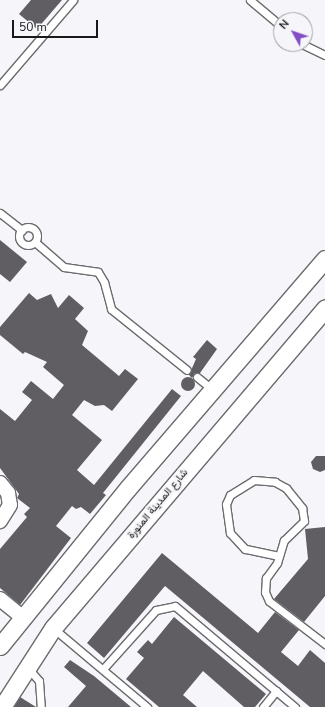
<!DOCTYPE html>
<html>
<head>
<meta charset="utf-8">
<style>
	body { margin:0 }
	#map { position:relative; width:325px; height:707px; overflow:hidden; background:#f6f5f9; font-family:"Nunito Sans",Vazirmatn,sans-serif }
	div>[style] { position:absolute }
	.building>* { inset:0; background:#605e62 }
	.round { border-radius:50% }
	.roads { filter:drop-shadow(1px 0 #6c6b6e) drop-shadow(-1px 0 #6c6b6e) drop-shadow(0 1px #6c6b6e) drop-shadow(0 -1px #6c6b6e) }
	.service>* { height:7px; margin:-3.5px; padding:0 3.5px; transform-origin:3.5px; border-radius:3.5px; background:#fff }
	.service>.ring { margin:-3.5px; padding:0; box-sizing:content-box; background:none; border:7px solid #fff; border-radius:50% }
	.minor>* { height:14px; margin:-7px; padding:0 7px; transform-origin:7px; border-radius:7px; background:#fff }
	.tertiary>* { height:17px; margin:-8.5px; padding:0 8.5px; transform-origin:8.5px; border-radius:8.5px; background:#fff }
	span { translate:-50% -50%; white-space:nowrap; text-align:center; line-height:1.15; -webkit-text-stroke:4px #f6f5f9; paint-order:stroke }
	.street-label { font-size:11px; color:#19191a }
	.north { position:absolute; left:273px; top:12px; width:40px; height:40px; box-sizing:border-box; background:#f6f5f9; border:1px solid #9e9da0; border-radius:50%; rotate:310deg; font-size:11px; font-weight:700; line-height:16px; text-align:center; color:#19191a }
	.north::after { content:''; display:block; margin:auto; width:14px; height:18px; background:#834ec5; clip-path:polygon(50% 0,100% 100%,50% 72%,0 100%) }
	.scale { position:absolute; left:12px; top:20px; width:86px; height:18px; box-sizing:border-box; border:2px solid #19191a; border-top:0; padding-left:5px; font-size:12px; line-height:14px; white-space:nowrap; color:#19191a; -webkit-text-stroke:3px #f6f5f9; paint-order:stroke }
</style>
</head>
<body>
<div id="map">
	<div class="building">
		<i style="clip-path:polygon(31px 0,62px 0,37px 29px,19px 14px)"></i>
		<i style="clip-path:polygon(0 240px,27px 262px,10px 282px,0 274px)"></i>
		<i style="clip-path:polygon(29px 293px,37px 300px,51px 294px,58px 308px,69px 295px,84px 308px,75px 319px,88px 331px,82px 345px,119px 376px,125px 369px,138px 379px,112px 411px,104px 405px,95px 406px,84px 400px,72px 415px,102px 440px,77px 470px,94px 485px,172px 389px,181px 396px,103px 493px,106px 495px,90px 514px,81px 507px,76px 509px,72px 506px,56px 526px,71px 538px,20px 605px,0 588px,0 549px,27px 517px,24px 514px,30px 508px,17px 498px,19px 494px,0 468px,0 409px,15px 421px,32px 400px,22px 392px,31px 381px,53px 399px,64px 385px,43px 367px,47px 362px,25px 352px,23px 354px,0 335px,0 327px)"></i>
		<i style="clip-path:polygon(207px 340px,217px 349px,200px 373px,195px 373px,192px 378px,189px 375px,196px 359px,193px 357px)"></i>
		<i class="round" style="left:181px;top:377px;width:14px;height:14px"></i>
		<i style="clip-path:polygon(316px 456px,325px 456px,325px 470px,320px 472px,313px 469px,311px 462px)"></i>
		<i style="clip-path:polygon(325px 527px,325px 596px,304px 622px,274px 599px,308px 559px,305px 529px)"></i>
		<i style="clip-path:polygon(162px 553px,258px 633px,275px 612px,299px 630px,281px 652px,298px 666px,310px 650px,325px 663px,325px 707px,310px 707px,165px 586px,104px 658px,87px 643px)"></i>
		<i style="clip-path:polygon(174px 617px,266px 694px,255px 707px,244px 707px,203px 671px,183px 695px,197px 707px,159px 707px,126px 679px,144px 658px,137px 652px,148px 640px,152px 644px)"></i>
		<i style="clip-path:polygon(70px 660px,94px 676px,131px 707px,68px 707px,86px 686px,64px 667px)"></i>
		<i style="clip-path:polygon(20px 697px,36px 707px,14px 707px)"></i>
	</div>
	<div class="roads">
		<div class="service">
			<i style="left:250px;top:0;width:40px;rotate:40deg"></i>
			<i style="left:302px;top:44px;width:25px;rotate:26deg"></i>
			<i style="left:0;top:85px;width:112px;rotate:-49.3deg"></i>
			<i style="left:0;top:213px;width:28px;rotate:38deg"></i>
			<i class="ring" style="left:19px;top:227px;width:11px;height:11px"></i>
			<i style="left:35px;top:242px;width:38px;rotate:41deg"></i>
			<i style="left:64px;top:267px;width:34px;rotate:8deg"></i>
			<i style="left:98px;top:272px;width:12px;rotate:59deg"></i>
			<i style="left:104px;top:282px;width:28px;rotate:75deg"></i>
			<i style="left:111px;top:309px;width:97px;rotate:38.8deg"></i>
			<i style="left:197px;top:377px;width:21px;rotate:39deg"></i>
			<i style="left:279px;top:556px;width:35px;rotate:-168deg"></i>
			<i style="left:245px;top:549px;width:22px;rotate:-133deg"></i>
			<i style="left:230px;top:533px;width:29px;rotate:-98deg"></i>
			<i style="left:226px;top:504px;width:10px;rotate:-66deg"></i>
			<i style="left:230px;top:495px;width:28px;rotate:-32deg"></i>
			<i style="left:254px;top:480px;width:21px;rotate:5deg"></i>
			<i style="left:275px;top:482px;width:13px;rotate:29deg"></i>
			<i style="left:286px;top:488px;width:26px;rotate:51deg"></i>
			<i style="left:302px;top:508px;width:13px;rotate:81deg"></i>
			<i style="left:304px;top:521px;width:28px;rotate:136deg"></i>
			<i style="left:284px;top:540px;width:24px;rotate:107deg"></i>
			<i style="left:277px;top:563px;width:19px;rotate:126deg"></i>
			<i style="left:266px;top:578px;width:14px;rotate:94deg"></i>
			<i style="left:265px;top:592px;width:10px;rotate:66deg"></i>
			<i style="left:269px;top:601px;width:71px;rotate:37.5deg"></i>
			<i style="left:53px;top:628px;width:123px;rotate:40deg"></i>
			<i style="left:27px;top:667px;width:18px;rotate:49deg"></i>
			<i style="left:39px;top:681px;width:26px;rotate:86deg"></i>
			<i style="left:103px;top:669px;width:79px;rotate:-48.1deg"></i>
			<i style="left:156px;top:610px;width:19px;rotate:-12deg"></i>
			<i style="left:175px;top:606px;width:157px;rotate:40.1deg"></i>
			<i style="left:263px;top:707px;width:21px;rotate:-51deg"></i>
		</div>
		<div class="minor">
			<i style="left:0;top:483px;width:13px;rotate:51deg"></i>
			<i style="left:8px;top:493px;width:12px;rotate:81deg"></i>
			<i style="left:10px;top:505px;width:19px;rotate:122deg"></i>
			<i style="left:0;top:599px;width:28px;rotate:39deg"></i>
		</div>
		<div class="tertiary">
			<i style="left:0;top:646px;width:203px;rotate:-51deg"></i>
			<i style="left:128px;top:488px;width:302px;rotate:-49.3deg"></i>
			<i style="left:2px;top:707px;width:94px;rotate:-57.2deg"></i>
			<i style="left:53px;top:628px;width:420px;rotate:-49.6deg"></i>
		</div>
	</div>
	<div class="street-label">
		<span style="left:158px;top:504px;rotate:-50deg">شارع المدينة المنورة</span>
	</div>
	<div class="north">N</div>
	<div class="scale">50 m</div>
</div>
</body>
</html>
